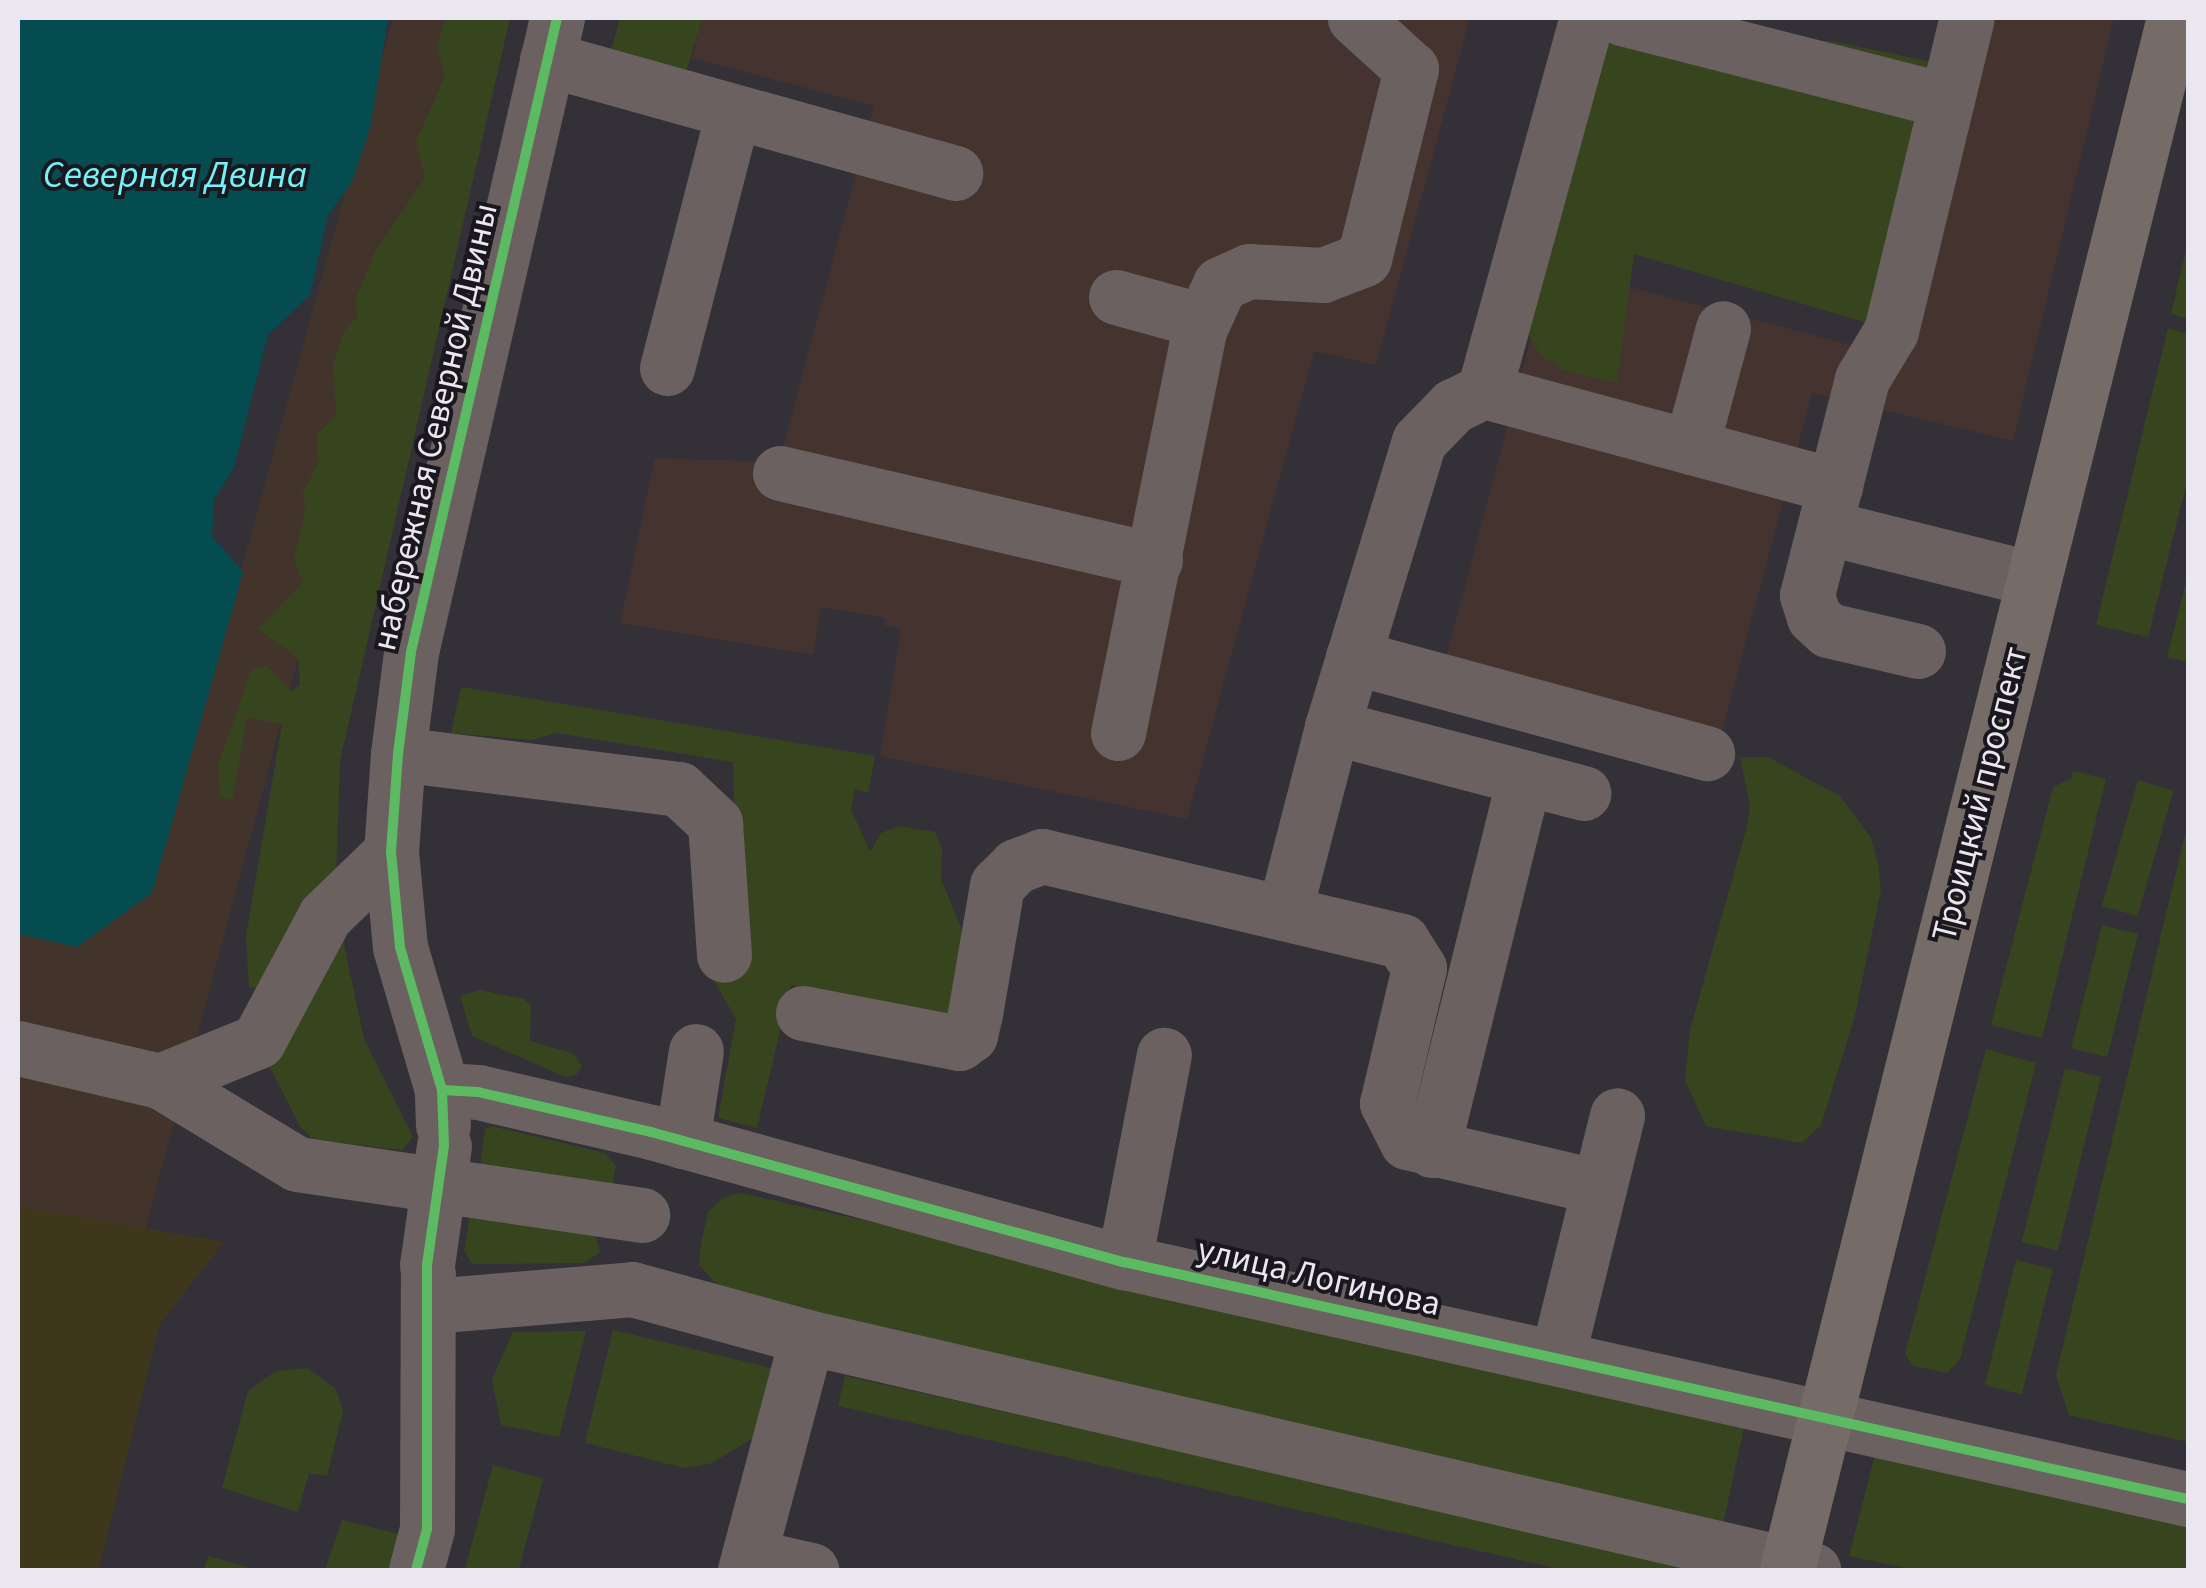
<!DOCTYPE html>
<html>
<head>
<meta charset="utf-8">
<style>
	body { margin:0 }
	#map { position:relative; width:2206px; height:1588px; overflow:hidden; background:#343038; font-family:"Source Sans 3",sans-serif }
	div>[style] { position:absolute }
	.industrial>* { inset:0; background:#42342b }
	.education>* { inset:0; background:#44332f }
	.green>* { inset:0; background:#37451f; transform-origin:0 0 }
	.sand>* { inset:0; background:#3e371c }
	.water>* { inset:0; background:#054c50 }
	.minor>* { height:55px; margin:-27.5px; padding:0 27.5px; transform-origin:27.5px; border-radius:27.5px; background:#6a6160 }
	.major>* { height:55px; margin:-27.5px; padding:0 27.5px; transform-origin:27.5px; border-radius:27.5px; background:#756b67 }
	.minor-bridge>* { height:55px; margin:-27.5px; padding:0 27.5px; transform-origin:27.5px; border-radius:27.5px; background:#6a6160 }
	.cycleway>* { height:10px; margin:-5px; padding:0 5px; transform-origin:5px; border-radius:5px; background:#5cba63 }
	span { translate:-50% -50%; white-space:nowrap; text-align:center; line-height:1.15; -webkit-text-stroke:8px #1a171e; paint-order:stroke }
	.street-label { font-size:35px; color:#eae7f0 }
	.water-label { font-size:38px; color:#73f3f9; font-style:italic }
	.frame { position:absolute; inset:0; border:20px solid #eae7f0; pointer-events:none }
</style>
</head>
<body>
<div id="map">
	<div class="industrial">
		<i style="clip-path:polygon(393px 18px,470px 18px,121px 1320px,18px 1570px,18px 934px,77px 947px,155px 884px)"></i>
	</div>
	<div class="education">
		<i style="clip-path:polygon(703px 18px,1470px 18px,1376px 365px,1314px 351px,1187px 819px,880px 756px,901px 629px,884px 625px,885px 618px,821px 607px,813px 655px,620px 623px,655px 458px,779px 462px,874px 106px,692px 58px)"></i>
		<i style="clip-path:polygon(1993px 18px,2114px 18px,2013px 441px,1812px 393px,1719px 742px,1444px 665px,1550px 266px,1908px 360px)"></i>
	</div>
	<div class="green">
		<i style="clip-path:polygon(446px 18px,510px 18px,340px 761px,336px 879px,269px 991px,249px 987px,246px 937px,282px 724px,247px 717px,232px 800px,220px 797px,218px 765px,252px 669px,267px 666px,292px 691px,300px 685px,298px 658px,258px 629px,303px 583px,294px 560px,306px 508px,302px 495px,318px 463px,317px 435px,336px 415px,333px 365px,345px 330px,357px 318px,356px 299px,375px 252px,425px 178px,416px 142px,445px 76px,437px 46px)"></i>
		<i style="clip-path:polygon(620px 18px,703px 18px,686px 72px,611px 51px)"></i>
		<i style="clip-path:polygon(1600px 36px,1832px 41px,1941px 64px,1874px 325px,1634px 254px,1617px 383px,1562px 370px,1541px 355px,1528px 333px)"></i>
		<i style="clip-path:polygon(2188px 241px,2188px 319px,2171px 314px)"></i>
		<i style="clip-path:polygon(2168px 328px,2188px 334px,2188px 477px,2148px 637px,2096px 625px)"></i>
		<i style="clip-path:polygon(2188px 574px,2188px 662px,2167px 657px)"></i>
		<i style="clip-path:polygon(461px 687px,875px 756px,868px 793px,855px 789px,851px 809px,870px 852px,881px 833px,899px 826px,935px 832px,942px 848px,941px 879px,962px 930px,953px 1023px,791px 985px,757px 1128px,718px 1118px,736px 1019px,713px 979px,738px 968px,733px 762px,557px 733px,532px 740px,451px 733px)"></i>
		<i style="clip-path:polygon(1740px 757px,1768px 757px,1840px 796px,1871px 838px,1878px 863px,1881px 890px,1854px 1019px,1821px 1125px,1802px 1143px,1706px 1126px,1685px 1080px,1690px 1030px,1746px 830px,1750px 806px)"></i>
		<i style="clip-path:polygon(2073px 771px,2106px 779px,2042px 1038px,1991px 1025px,2053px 787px,2071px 779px)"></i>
		<i style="left:2138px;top:780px;width:37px;height:131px;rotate:16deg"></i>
		<i style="clip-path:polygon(2188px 822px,2188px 1442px,2069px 1415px,2056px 1375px)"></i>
		<i style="left:2102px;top:925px;width:37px;height:127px;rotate:14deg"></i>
		<i style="clip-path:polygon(340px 926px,364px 1039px,413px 1137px,402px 1150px,314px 1140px,300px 1126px,260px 1048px)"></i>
		<i style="clip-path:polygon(480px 990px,524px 999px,531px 1005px,530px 1041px,572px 1053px,582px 1066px,577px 1074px,566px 1077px,472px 1036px,460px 996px)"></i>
		<i style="clip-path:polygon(1986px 1049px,2036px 1063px,1960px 1359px,1947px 1373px,1913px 1366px,1905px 1354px)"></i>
		<i style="left:2065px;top:1068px;width:37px;height:179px;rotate:14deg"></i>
		<i style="clip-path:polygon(491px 1126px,605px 1153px,616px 1166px,612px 1186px,480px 1169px,485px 1129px)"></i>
		<i style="clip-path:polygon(741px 1193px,1746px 1418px,1723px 1524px,727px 1296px,699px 1265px,701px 1244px,708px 1212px,724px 1197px)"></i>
		<i style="clip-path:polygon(471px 1210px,595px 1233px,600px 1253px,583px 1263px,472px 1264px,464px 1251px)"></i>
		<i style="left:2016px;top:1260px;width:38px;height:129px;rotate:14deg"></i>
		<i style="clip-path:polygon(613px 1330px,797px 1374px,798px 1410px,712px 1463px,684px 1468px,585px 1443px)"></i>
		<i style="clip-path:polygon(586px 1331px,559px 1437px,501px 1425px,492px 1379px,513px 1332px)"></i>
		<i style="clip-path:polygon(307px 1368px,336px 1389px,343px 1411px,327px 1476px,309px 1473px,298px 1512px,222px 1488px,248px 1391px,276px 1371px)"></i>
		<i style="clip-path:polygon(845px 1376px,1700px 1568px,1699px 1570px,1564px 1570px,838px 1406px)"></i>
		<i style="clip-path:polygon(1876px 1451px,2188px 1520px,2188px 1570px,1915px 1570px,1849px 1556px)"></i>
		<i style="left:493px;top:1465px;width:52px;height:108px;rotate:15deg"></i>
		<i style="clip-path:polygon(342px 1520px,407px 1536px,398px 1570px,325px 1570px)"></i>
		<i style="clip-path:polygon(208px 1556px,259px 1570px,204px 1570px)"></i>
	</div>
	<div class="sand">
		<i style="clip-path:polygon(18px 1206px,224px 1242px,159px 1325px,99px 1570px,18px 1570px)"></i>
	</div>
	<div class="water">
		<i style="clip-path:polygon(18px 18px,388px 18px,370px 128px,352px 182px,328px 215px,310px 295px,268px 335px,234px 467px,214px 500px,212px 536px,243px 572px,152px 893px,77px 947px,18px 934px)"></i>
	</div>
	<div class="minor">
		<i style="left:1622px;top:18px;width:335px;rotate:14.3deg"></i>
		<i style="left:547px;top:59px;width:424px;rotate:15.6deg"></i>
		<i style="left:1116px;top:297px;width:90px;rotate:15.4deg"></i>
		<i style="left:667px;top:368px;width:264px;rotate:-75.5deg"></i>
		<i style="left:1484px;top:391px;width:387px;rotate:-74.6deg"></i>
		<i style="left:1691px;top:447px;width:123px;rotate:-74.9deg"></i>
		<i style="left:780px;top:473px;width:385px;rotate:13.1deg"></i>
		<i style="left:1825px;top:527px;width:214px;rotate:14deg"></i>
		<i style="left:1918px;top:651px;width:92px;rotate:-166.9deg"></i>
		<i style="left:1828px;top:630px;width:19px;rotate:-137deg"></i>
		<i style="left:1814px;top:617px;width:23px;rotate:-108deg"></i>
		<i style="left:1807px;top:595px;width:223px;rotate:-75.7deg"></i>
		<i style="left:1862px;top:379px;width:56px;rotate:-58.9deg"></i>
		<i style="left:1891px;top:331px;width:322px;rotate:-76.4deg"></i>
		<i style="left:1353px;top:657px;width:367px;rotate:15.2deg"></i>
		<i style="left:1332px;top:727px;width:260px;rotate:14.7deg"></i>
		<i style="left:1118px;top:733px;width:413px;rotate:-78.6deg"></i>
		<i style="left:1200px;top:328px;width:48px;rotate:-65.6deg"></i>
		<i style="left:1220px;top:284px;width:32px;rotate:-24deg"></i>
		<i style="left:1249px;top:271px;width:74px;rotate:3.1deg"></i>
		<i style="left:1323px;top:275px;width:44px;rotate:-21.3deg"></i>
		<i style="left:1364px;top:259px;width:196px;rotate:-76.1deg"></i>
		<i style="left:1411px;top:69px;width:76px;rotate:-137.7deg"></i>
		<i style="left:398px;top:754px;width:283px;rotate:7.1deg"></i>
		<i style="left:679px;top:789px;width:50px;rotate:43.4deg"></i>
		<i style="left:715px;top:823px;width:132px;rotate:86.1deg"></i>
		<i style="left:1284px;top:913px;width:192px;rotate:-75.5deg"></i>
		<i style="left:1332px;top:727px;width:299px;rotate:-73.1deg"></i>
		<i style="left:1419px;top:441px;width:49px;rotate:-45.8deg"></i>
		<i style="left:1453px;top:406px;width:34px;rotate:-26deg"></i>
		<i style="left:1484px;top:391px;width:364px;rotate:15.1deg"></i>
		<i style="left:803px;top:1013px;width:159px;rotate:10.9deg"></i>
		<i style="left:959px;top:1043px;width:14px;rotate:-36deg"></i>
		<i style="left:970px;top:1035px;width:22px;rotate:-77deg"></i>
		<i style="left:975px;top:1014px;width:131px;rotate:-80.3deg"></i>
		<i style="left:997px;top:885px;width:27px;rotate:-45deg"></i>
		<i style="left:1016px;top:866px;width:28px;rotate:-21deg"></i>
		<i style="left:1042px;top:856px;width:370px;rotate:13.3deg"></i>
		<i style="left:1402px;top:941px;width:32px;rotate:58deg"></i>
		<i style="left:1419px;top:968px;width:139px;rotate:103.3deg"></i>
		<i style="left:1387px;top:1103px;width:44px;rotate:62.9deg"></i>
		<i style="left:1407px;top:1142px;width:197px;rotate:13.2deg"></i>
		<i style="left:18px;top:1048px;width:146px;rotate:13.1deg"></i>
		<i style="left:160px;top:1081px;width:160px;rotate:31.2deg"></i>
		<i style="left:297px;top:1164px;width:349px;rotate:8.4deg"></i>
		<i style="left:160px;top:1081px;width:106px;rotate:-22.2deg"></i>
		<i style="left:258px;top:1041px;width:142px;rotate:-61.8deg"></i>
		<i style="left:325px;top:916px;width:92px;rotate:-44.1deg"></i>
		<i style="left:442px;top:1090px;width:36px;rotate:3deg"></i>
		<i style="left:478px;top:1092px;width:178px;rotate:13deg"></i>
		<i style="left:651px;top:1132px;width:491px;rotate:15.4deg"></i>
		<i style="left:1124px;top:1262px;width:1090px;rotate:12.56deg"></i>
		<i style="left:443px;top:1125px;width:35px;rotate:-92deg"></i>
		<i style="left:442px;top:1090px;width:149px;rotate:-106.4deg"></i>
		<i style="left:400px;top:947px;width:95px;rotate:-95.4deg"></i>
		<i style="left:391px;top:852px;width:98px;rotate:-85.9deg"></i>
		<i style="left:398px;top:754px;width:103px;rotate:-82.7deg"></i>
		<i style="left:411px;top:652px;width:651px;rotate:-77.03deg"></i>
		<i style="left:682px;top:1141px;width:91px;rotate:-81.2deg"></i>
		<i style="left:1432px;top:1150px;width:382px;rotate:-76.1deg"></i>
		<i style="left:1124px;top:1262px;width:211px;rotate:-79.1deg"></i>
		<i style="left:431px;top:1306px;width:202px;rotate:-4.8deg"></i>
		<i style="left:632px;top:1289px;width:181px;rotate:15.3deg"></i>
		<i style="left:807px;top:1337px;width:1033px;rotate:13.04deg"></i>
		<i style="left:1557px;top:1358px;width:250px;rotate:-76.1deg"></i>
		<i style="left:749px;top:1556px;width:64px;rotate:12.7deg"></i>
		<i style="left:416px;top:1570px;width:42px;rotate:-75deg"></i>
		<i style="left:427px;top:1529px;width:256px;rotate:-89.8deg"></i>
		<i style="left:745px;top:1570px;width:241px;rotate:-75.1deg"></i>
	</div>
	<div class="major">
		<i style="left:1787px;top:1570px;width:1600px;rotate:-76deg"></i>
	</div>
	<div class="minor-bridge">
		<i style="left:427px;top:1265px;width:120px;rotate:-81.9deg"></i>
	</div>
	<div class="cycleway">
		<i style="left:442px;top:1090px;width:36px;rotate:3deg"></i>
		<i style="left:478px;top:1092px;width:178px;rotate:13deg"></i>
		<i style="left:651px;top:1132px;width:491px;rotate:15.4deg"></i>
		<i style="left:1124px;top:1262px;width:1090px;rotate:12.56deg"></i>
		<i style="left:416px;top:1570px;width:42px;rotate:-75deg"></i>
		<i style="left:427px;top:1529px;width:264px;rotate:-90deg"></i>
		<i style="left:427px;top:1265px;width:120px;rotate:-81.9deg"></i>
		<i style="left:444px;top:1146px;width:56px;rotate:-92deg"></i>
		<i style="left:442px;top:1090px;width:149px;rotate:-106.4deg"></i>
		<i style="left:400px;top:947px;width:95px;rotate:-95.4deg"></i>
		<i style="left:391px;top:852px;width:98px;rotate:-85.9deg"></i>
		<i style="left:398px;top:754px;width:103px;rotate:-82.7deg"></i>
		<i style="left:411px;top:652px;width:651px;rotate:-77.03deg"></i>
	</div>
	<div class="street-label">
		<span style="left:435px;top:427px;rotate:-77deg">набережная Северной Двины</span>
		<span style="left:1980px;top:794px;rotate:-76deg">Троицкий проспект</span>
		<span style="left:1319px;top:1277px;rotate:13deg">улица Логинова</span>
	</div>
	<div class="water-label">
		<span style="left:175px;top:176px">Северная Двина</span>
	</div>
	<div class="frame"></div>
</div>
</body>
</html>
